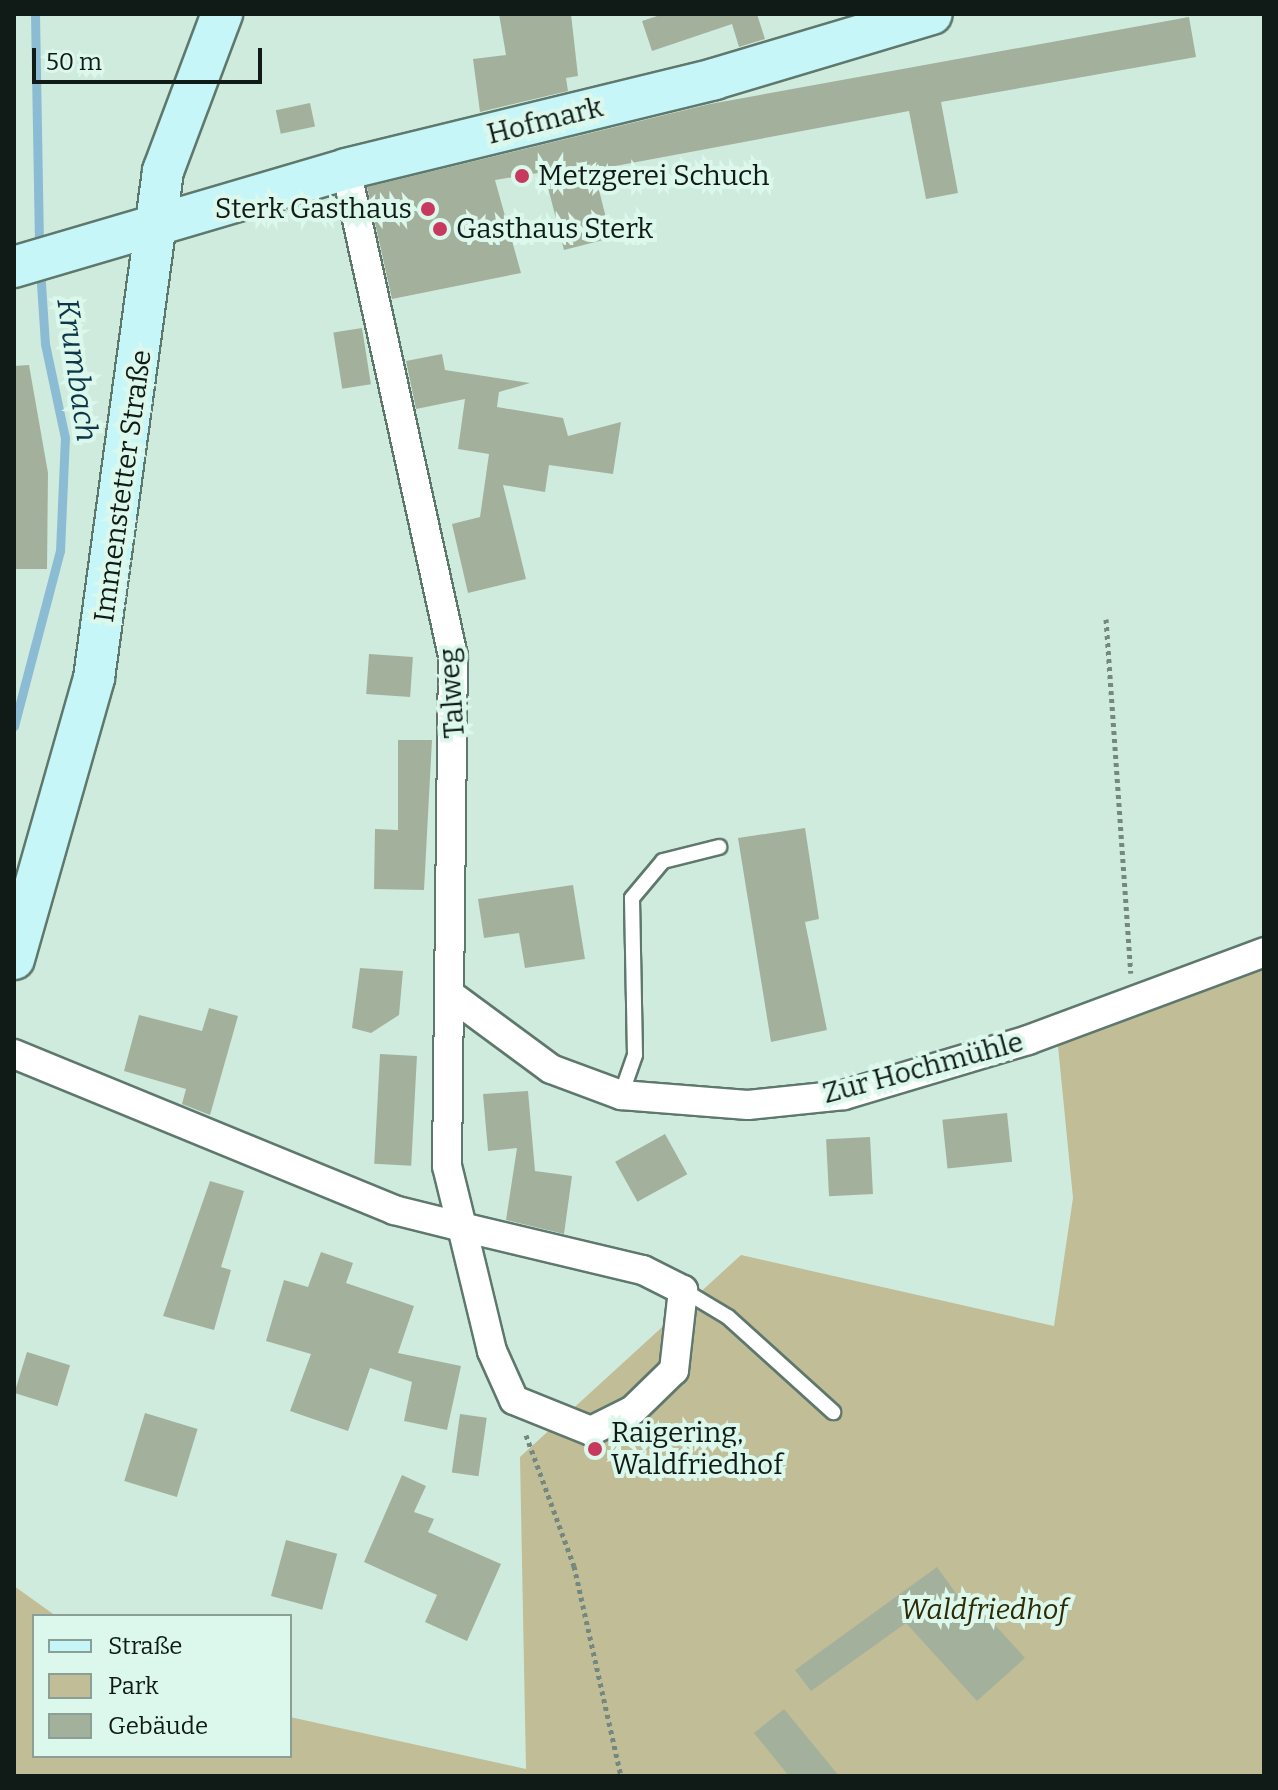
<!DOCTYPE html>
<html>
<head>
<meta charset="utf-8">
<style>
	body { margin:0 }
	#map { position:relative; width:1278px; height:1790px; overflow:hidden; background:#cfebde; font-family:Bitter,serif }
	div>[style] { position:absolute }
	.green>* { inset:0; background:#c0bd97 }
	.stream>* { height:9px; margin:-4.5px; padding:0 4.5px; transform-origin:4.5px; border-radius:4.5px; background:#8bbcd4 }
	.building>* { inset:0; background:#a3b19c; transform-origin:0 0 }
	.path>* { height:5px; margin-top:-2.5px; transform-origin:0; background:repeating-linear-gradient(90deg,#74887f 0 4px,transparent 0 8px) }
	.roads { filter:drop-shadow(2px 0 #5f786d) drop-shadow(-2px 0 #5f786d) drop-shadow(0 2px #5f786d) drop-shadow(0 -2px #5f786d) }
	.lane>* { height:14px; margin:-7px; padding:0 7px; transform-origin:7px; border-radius:7px; background:#fff }
	.street>* { height:28px; margin:-14px; padding:0 14px; transform-origin:14px; border-radius:14px; background:#fff }
	.secondary>* { height:40px; margin:-20px; padding:0 20px; transform-origin:20px; border-radius:20px; background:#c6f6f8 }
	.dots>* { width:22px; height:22px; translate:-50% -50%; box-sizing:border-box; border:4px solid #dcf8ec; border-radius:50% }
	span { translate:-50% -50%; white-space:nowrap; text-align:center; line-height:1.15; -webkit-text-stroke:8px #dcf8ec; paint-order:stroke }
	.street-label { font-size:28px; color:#101a16 }
	.poi-label { font-size:28px; color:#101a16 }
	.left { translate:0 -50%; text-align:left }
	.right { translate:-100% -50%; text-align:right }
	.park-label { font-size:28px; color:#2e2a04; font-style:italic }
	.water-label { font-size:30px; color:#0d3749; font-style:italic }
	.frame { position:absolute; inset:0; border:16px solid #101a16; pointer-events:none }
	.legend { position:absolute; left:32px; top:1614px; width:260px; height:144px; box-sizing:border-box; background:#dcf8ec; border:2px solid #8a9f96; margin:0; padding:10px 14px; list-style:none; font-size:24px; color:#101a16 }
	.legend li { display:flex; align-items:center; gap:16px; height:40px }
	.legend b { width:40px; border:2px solid #8a9f96 }
	.scale { position:absolute; left:32px; top:48px; width:230px; height:36px; box-sizing:border-box; border:4px solid #101a16; border-top:0; padding-left:10px; font-size:24px; line-height:28px; white-space:nowrap; color:#101a16; -webkit-text-stroke:6px #dcf8ec; paint-order:stroke }
</style>
</head>
<body>
<div id="map">
	<div class="green">
		<i style="clip-path:polygon(1264px 952px,1264px 1776px,14px 1776px,14px 1586px,56px 1616px,34px 1616px,34px 1756px,290px 1756px,290px 1717px,526px 1769px,520px 1457px,741px 1255px,1054px 1326px,1073px 1198px,1058px 1046px,1134px 1002px)"></i>
	</div>
	<div class="stream">
		<i style="left:35px;top:14px;width:236px;rotate:89deg"></i>
		<i style="left:14px;top:726px;width:181px;rotate:-75.3deg"></i>
		<i style="left:60px;top:551px;width:113px;rotate:-87.5deg"></i>
		<i style="left:65px;top:438px;width:96px;rotate:-102deg"></i>
		<i style="left:45px;top:344px;width:75px;rotate:-93.8deg"></i>
	</div>
	<div class="building">
		<i style="clip-path:polygon(499px 14px,571px 14px,578px 76px,566px 78px,568px 91px,480px 112px,473px 59px,506px 55px)"></i>
		<i style="clip-path:polygon(663px 14px,757px 14px,765px 39px,739px 47px,732px 24px,652px 51px,642px 21px)"></i>
		<i style="clip-path:polygon(1189px 17px,1196px 57px,941px 102px,958px 193px,926px 199px,909px 111px,594px 170px,611px 238px,564px 250px,544px 172px,495px 180px,521px 273px,392px 299px,367px 187px,710px 104px)"></i>
		<i style="left:310px;top:103px;width:24px;height:35px;rotate:78deg"></i>
		<i style="left:362px;top:328px;width:57px;height:29px;rotate:81deg"></i>
		<i style="clip-path:polygon(442px 354px,445px 370px,530px 383px,499px 392px,497px 407px,563px 418px,568px 436px,621px 422px,613px 474px,549px 465px,545px 492px,503px 485px,526px 579px,468px 593px,452px 524px,480px 517px,489px 454px,458px 449px,465px 399px,416px 409px,406px 361px)"></i>
		<i style="clip-path:polygon(29px 365px,48px 473px,47px 569px,14px 569px,14px 366px)"></i>
		<i style="left:369px;top:654px;width:44px;height:40px;rotate:4deg"></i>
		<i style="clip-path:polygon(398px 740px,432px 740px,424px 890px,374px 889px,375px 829px,398px 830px)"></i>
		<i style="clip-path:polygon(805px 828px,819px 919px,805px 922px,827px 1030px,771px 1042px,738px 838px)"></i>
		<i style="clip-path:polygon(573px 885px,585px 959px,525px 968px,519px 933px,484px 938px,478px 899px)"></i>
		<i style="clip-path:polygon(360px 968px,403px 971px,399px 1015px,371px 1033px,352px 1028px)"></i>
		<i style="clip-path:polygon(209px 1008px,238px 1016px,210px 1115px,182px 1104px,186px 1089px,124px 1071px,139px 1015px,202px 1031px)"></i>
		<i style="left:380px;top:1054px;width:37px;height:110px;rotate:3deg"></i>
		<i style="clip-path:polygon(528px 1091px,535px 1171px,572px 1176px,564px 1234px,506px 1220px,517px 1148px,488px 1151px,483px 1094px)"></i>
		<i style="left:1007px;top:1113px;width:49px;height:65px;rotate:84deg"></i>
		<i style="left:665px;top:1134px;width:46px;height:57px;rotate:61deg"></i>
		<i style="left:870px;top:1137px;width:57px;height:44px;rotate:87deg"></i>
		<i style="clip-path:polygon(210px 1181px,244px 1191px,221px 1267px,231px 1270px,214px 1330px,163px 1316px)"></i>
		<i style="clip-path:polygon(321px 1252px,353px 1263px,346px 1283px,414px 1306px,398px 1353px,461px 1366px,447px 1430px,404px 1421px,412px 1382px,370px 1368px,348px 1431px,290px 1411px,311px 1354px,266px 1341px,284px 1280px,308px 1287px)"></i>
		<i style="left:27px;top:1352px;width:45px;height:43px;rotate:17deg"></i>
		<i style="left:145px;top:1413px;width:55px;height:71px;rotate:17deg"></i>
		<i style="left:460px;top:1414px;width:27px;height:59px;rotate:8deg"></i>
		<i style="clip-path:polygon(402px 1475px,426px 1486px,414px 1512px,434px 1519px,428px 1532px,501px 1564px,467px 1641px,425px 1622px,437px 1595px,364px 1562px)"></i>
		<i style="left:286px;top:1540px;width:53px;height:58px;rotate:15deg"></i>
		<i style="clip-path:polygon(937px 1567px,968px 1610px,975px 1603px,1025px 1658px,977px 1701px,906px 1623px,811px 1691px,795px 1670px)"></i>
		<i style="clip-path:polygon(784px 1709px,839px 1776px,789px 1776px,754px 1733px)"></i>
	</div>
	<div class="path">
		<i style="left:1106px;top:619px;width:355px;rotate:86deg"></i>
		<i style="left:526px;top:1435px;width:140px;rotate:69.9deg"></i>
		<i style="left:574px;top:1566px;width:215px;rotate:77.4deg"></i>
	</div>
	<div class="roads">
		<div class="lane">
			<i style="left:621px;top:1095px;width:42px;rotate:-70.7deg"></i>
			<i style="left:635px;top:1055px;width:157px;rotate:-91.1deg"></i>
			<i style="left:632px;top:898px;width:48px;rotate:-50deg"></i>
			<i style="left:663px;top:861px;width:58px;rotate:-14deg"></i>
			<i style="left:683px;top:1290px;width:52px;rotate:31deg"></i>
			<i style="left:728px;top:1317px;width:142px;rotate:42.1deg"></i>
		</div>
		<div class="street">
			<i style="left:452px;top:996px;width:123px;rotate:36.4deg"></i>
			<i style="left:551px;top:1069px;width:75px;rotate:20.4deg"></i>
			<i style="left:621px;top:1095px;width:127px;rotate:4.5deg"></i>
			<i style="left:748px;top:1105px;width:97px;rotate:-5.9deg"></i>
			<i style="left:844px;top:1095px;width:192px;rotate:-16.6deg"></i>
			<i style="left:1028px;top:1040px;width:252px;rotate:-20.4deg"></i>
			<i style="left:14px;top:1054px;width:411px;rotate:22.3deg"></i>
			<i style="left:394px;top:1210px;width:70px;rotate:14deg"></i>
			<i style="left:462px;top:1227px;width:186px;rotate:13.4deg"></i>
			<i style="left:643px;top:1270px;width:45px;rotate:26.6deg"></i>
			<i style="left:683px;top:1290px;width:81px;rotate:96.4deg"></i>
			<i style="left:674px;top:1370px;width:57px;rotate:135.7deg"></i>
			<i style="left:633px;top:1410px;width:47px;rotate:153.4deg"></i>
			<i style="left:591px;top:1431px;width:83px;rotate:-158.1deg"></i>
			<i style="left:514px;top:1400px;width:54px;rotate:-114.2deg"></i>
			<i style="left:492px;top:1351px;width:128px;rotate:-103.6deg"></i>
			<i style="left:462px;top:1227px;width:63px;rotate:-103.8deg"></i>
			<i style="left:447px;top:1166px;width:510px;rotate:-89.33deg"></i>
			<i style="left:453px;top:656px;width:499px;rotate:-102.4deg"></i>
		</div>
		<div class="secondary">
			<i style="left:14px;top:267px;width:346px;rotate:-16.4deg"></i>
			<i style="left:346px;top:169px;width:379px;rotate:-13.7deg"></i>
			<i style="left:714px;top:79px;width:227px;rotate:-16.6deg"></i>
			<i style="left:14px;top:959px;width:292px;rotate:-74.1deg"></i>
			<i style="left:94px;top:678px;width:512px;rotate:-82.25deg"></i>
			<i style="left:163px;top:171px;width:168px;rotate:-69.4deg"></i>
		</div>
	</div>
	<div class="dots">
		<i style="left:522px;top:176px;background:#c8395f"></i>
		<i style="left:428px;top:209px;background:#c8395f"></i>
		<i style="left:440px;top:229px;background:#c8395f"></i>
		<i style="left:595px;top:1449px;background:#c8395f"></i>
	</div>
	<div class="street-label">
		<span style="left:545px;top:121px;rotate:-14deg">Hofmark</span>
		<span style="left:123px;top:486px;rotate:-82deg">Immenstetter Straße</span>
		<span style="left:452px;top:693px;rotate:-94deg">Talweg</span>
		<span style="left:923px;top:1068px;rotate:-15deg">Zur Hochmühle</span>
	</div>
	<div class="poi-label">
		<span class="left" style="left:538px;top:176px">Metzgerei Schuch</span>
		<span class="right" style="left:412px;top:209px">Sterk Gasthaus</span>
		<span class="left" style="left:456px;top:229px">Gasthaus Sterk</span>
		<span class="left" style="left:611px;top:1449px">Raigering,<br>Waldfriedhof</span>
	</div>
	<div class="park-label">
		<span style="left:984px;top:1610px">Waldfriedhof</span>
	</div>
	<div class="water-label">
		<span style="left:77px;top:370px;rotate:82deg">Krumbach</span>
	</div>
	<div class="frame"></div>
	<ul class="legend">
	<li><b style="height:10px;background:#c6f6f8"></b>Straße</li>
	<li><b style="height:22px;background:#c0bd97"></b>Park</li>
	<li><b style="height:22px;background:#a3b19c"></b>Gebäude</li>
	</ul>
	<div class="scale">50 m</div>
</div>
</body>
</html>
